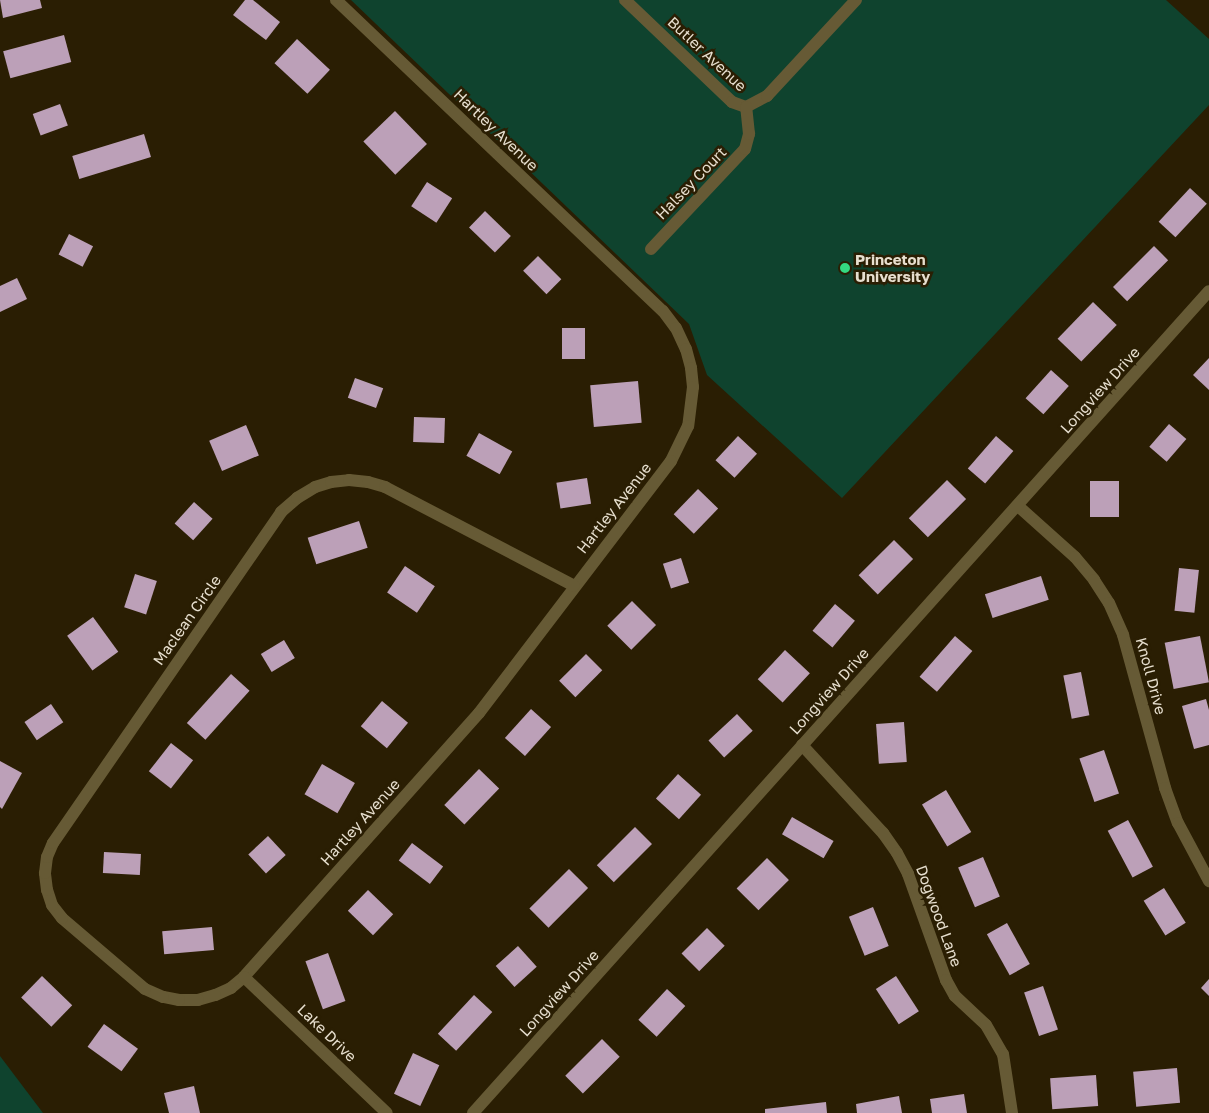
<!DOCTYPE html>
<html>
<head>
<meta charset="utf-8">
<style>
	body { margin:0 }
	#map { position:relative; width:1209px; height:1113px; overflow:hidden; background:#2a1e03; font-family:"Golos Text",sans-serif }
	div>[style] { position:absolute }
	.green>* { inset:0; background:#0f432e }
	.building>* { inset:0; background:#bca0b8; transform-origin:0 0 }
	.minor>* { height:12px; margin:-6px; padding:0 6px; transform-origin:6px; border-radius:6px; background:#665a35 }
	.dots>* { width:14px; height:14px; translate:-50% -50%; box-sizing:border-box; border:2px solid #2a1e03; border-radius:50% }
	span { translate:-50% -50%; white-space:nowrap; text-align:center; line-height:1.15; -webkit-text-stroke:5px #2a1e03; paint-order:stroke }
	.street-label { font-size:15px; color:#e7dfcf }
	.poi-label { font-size:15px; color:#e7dfcf; font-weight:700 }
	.left { translate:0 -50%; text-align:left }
</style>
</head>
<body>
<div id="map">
	<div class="green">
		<i style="clip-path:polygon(351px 0,1166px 0,1209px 39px,1209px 105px,842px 498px,707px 375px,689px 324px)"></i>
		<i style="clip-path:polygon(0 1056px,43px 1113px,0 1113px)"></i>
	</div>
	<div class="building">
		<i style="clip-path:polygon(0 0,40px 0,42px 8px,3px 18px)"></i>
		<i style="clip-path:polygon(245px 0,253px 0,280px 22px,266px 40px,233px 15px)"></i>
		<i style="left:64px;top:35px;width:28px;height:63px;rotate:75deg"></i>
		<i style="left:297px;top:39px;width:45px;height:33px;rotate:43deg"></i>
		<i style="left:60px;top:104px;width:23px;height:29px;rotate:70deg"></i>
		<i style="left:395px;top:111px;width:46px;height:44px;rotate:46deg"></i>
		<i style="left:144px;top:134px;width:24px;height:75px;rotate:73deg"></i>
		<i style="left:427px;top:182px;width:30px;height:29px;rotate:33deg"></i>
		<i style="left:1190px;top:188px;width:23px;height:46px;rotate:43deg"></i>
		<i style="left:485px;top:211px;width:36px;height:23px;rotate:44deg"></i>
		<i style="left:69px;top:234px;width:27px;height:23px;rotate:27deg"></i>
		<i style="left:1154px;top:246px;width:20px;height:58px;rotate:45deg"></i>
		<i style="left:538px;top:256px;width:33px;height:21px;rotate:45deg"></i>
		<i style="clip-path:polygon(17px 278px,27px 299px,0 312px,0 286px)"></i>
		<i style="left:1093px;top:302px;width:33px;height:51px;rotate:44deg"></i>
		<i style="left:562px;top:328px;width:23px;height:31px"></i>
		<i style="clip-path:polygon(1209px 358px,1209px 390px,1193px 375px)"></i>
		<i style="left:1051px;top:370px;width:24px;height:38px;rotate:42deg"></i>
		<i style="left:355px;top:378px;width:30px;height:21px;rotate:20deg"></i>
		<i style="left:638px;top:381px;width:42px;height:48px;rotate:85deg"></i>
		<i style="left:414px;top:417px;width:31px;height:25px;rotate:2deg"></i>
		<i style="left:1169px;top:424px;width:23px;height:30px;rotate:41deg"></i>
		<i style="left:246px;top:425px;width:33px;height:40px;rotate:67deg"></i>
		<i style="left:479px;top:433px;width:38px;height:26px;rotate:29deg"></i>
		<i style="left:738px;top:436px;width:26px;height:33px;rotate:43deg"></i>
		<i style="left:996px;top:436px;width:23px;height:43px;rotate:41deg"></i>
		<i style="left:587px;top:478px;width:26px;height:31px;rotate:81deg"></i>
		<i style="left:947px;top:480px;width:27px;height:54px;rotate:45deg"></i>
		<i style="left:1090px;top:481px;width:29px;height:36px"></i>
		<i style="left:698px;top:489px;width:28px;height:35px;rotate:44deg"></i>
		<i style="left:194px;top:502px;width:25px;height:29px;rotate:42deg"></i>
		<i style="left:359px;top:521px;width:28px;height:54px;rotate:72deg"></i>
		<i style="left:894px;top:540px;width:27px;height:50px;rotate:45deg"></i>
		<i style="left:681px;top:558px;width:26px;height:19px;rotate:72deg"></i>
		<i style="left:405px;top:566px;width:36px;height:32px;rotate:34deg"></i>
		<i style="left:1179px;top:568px;width:20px;height:43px;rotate:6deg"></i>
		<i style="left:135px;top:574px;width:23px;height:35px;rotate:18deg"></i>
		<i style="left:1041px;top:576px;width:25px;height:59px;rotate:72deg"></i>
		<i style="left:632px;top:601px;width:34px;height:35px;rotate:45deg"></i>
		<i style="left:835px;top:604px;width:26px;height:35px;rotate:40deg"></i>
		<i style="left:93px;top:617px;width:43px;height:32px;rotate:54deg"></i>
		<i style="left:955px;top:636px;width:23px;height:54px;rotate:41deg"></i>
		<i style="left:1200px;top:636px;width:47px;height:36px;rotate:79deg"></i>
		<i style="left:284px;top:640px;width:21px;height:27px;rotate:59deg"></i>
		<i style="left:785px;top:650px;width:34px;height:40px;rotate:43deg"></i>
		<i style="left:586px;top:654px;width:23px;height:38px;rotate:45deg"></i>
		<i style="left:1081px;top:672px;width:44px;height:18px;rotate:79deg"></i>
		<i style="left:231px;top:674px;width:25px;height:66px;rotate:42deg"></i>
		<i style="clip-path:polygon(1206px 699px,1209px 710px,1209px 745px,1194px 749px,1182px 706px)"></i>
		<i style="left:382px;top:701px;width:34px;height:33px;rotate:40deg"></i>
		<i style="left:51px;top:704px;width:22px;height:32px;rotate:56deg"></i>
		<i style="left:531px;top:709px;width:27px;height:39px;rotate:42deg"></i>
		<i style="left:737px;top:714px;width:23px;height:39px;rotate:47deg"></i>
		<i style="left:904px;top:722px;width:40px;height:28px;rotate:86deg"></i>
		<i style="left:171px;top:743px;width:28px;height:36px;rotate:38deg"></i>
		<i style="left:1104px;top:750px;width:46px;height:26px;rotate:71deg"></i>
		<i style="clip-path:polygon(0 761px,22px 773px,2px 809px,0 807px)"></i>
		<i style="left:322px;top:764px;width:38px;height:35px;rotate:30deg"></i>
		<i style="left:479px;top:769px;width:28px;height:50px;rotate:44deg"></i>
		<i style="left:678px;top:774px;width:31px;height:33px;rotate:42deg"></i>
		<i style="left:946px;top:790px;width:49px;height:28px;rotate:59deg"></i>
		<i style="left:792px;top:817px;width:48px;height:20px;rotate:30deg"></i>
		<i style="left:1128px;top:820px;width:53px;height:23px;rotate:62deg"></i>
		<i style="left:635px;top:827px;width:24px;height:54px;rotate:45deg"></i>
		<i style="left:268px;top:836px;width:26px;height:27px;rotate:47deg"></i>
		<i style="left:412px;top:843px;width:39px;height:22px;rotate:37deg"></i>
		<i style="left:104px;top:852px;width:37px;height:21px;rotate:3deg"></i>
		<i style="left:983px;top:857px;width:43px;height:27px;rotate:67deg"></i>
		<i style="left:767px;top:858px;width:31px;height:43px;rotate:45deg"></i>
		<i style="left:569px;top:869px;width:27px;height:56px;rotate:45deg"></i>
		<i style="left:1164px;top:888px;width:41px;height:24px;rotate:58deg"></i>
		<i style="left:368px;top:890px;width:35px;height:29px;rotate:44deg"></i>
		<i style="left:873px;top:907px;width:42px;height:26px;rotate:68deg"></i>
		<i style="left:1007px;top:923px;width:47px;height:23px;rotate:61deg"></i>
		<i style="left:212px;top:927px;width:23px;height:50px;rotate:85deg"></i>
		<i style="left:707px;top:928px;width:25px;height:36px;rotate:45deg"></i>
		<i style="left:518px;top:946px;width:28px;height:30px;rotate:48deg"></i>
		<i style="left:328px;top:953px;width:51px;height:24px;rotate:70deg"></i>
		<i style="left:42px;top:976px;width:42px;height:30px;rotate:44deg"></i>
		<i style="left:896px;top:976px;width:42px;height:24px;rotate:57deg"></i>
		<i style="clip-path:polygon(1209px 979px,1209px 996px,1201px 988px)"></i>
		<i style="left:1043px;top:986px;width:46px;height:20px;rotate:71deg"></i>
		<i style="left:667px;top:989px;width:25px;height:42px;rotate:43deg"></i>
		<i style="left:474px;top:995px;width:25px;height:53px;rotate:43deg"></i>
		<i style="left:104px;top:1024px;width:42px;height:28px;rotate:36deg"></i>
		<i style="left:602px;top:1039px;width:25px;height:52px;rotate:45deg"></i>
		<i style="left:413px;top:1053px;width:29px;height:45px;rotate:25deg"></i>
		<i style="left:1177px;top:1068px;width:35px;height:44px;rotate:85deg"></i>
		<i style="left:1096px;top:1075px;width:31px;height:46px;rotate:86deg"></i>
		<i style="clip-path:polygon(194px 1086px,200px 1113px,169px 1113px,164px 1093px)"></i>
		<i style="clip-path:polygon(964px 1094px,967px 1113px,932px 1113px,930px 1099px)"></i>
		<i style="clip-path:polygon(899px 1096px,902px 1113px,857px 1113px,856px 1104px)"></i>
		<i style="clip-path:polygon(826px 1102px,827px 1113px,765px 1113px,765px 1109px)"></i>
	</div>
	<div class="minor">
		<i style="left:336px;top:0;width:451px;rotate:43.6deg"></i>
		<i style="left:663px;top:311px;width:21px;rotate:53deg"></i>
		<i style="left:676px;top:328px;width:23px;rotate:65deg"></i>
		<i style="left:686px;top:349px;width:20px;rotate:75deg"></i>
		<i style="left:691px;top:368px;width:19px;rotate:84deg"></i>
		<i style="left:693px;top:387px;width:39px;rotate:97deg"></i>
		<i style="left:688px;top:426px;width:39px;rotate:116deg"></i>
		<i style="left:671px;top:461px;width:317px;rotate:127.3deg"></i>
		<i style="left:479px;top:713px;width:353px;rotate:131.7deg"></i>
		<i style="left:244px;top:977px;width:17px;rotate:140deg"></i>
		<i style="left:231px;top:988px;width:17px;rotate:156deg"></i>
		<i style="left:215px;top:995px;width:18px;rotate:164deg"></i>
		<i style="left:198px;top:1000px;width:19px;rotate:180deg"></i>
		<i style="left:179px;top:1000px;width:16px;rotate:-169deg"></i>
		<i style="left:163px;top:997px;width:20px;rotate:-156deg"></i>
		<i style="left:145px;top:989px;width:109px;rotate:-139.5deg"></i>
		<i style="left:62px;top:918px;width:16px;rotate:-128deg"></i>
		<i style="left:52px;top:905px;width:16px;rotate:-108deg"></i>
		<i style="left:47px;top:890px;width:17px;rotate:-97deg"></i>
		<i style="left:45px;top:873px;width:16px;rotate:-83deg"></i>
		<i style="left:47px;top:857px;width:15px;rotate:-67deg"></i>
		<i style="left:53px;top:843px;width:402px;rotate:-55.4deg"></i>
		<i style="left:281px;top:512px;width:21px;rotate:-41deg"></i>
		<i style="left:297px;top:498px;width:21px;rotate:-31deg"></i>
		<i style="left:315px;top:487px;width:17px;rotate:-17deg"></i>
		<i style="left:331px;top:482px;width:18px;rotate:-6deg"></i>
		<i style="left:349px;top:480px;width:19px;rotate:6deg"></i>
		<i style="left:368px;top:482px;width:18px;rotate:16deg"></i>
		<i style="left:385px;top:487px;width:213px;rotate:27.6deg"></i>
		<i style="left:625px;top:0;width:148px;rotate:43.6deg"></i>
		<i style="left:732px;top:102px;width:15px;rotate:20deg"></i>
		<i style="left:746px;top:107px;width:24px;rotate:-28deg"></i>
		<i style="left:767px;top:96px;width:131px;rotate:-47.2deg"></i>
		<i style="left:651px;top:249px;width:137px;rotate:-46.8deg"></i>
		<i style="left:745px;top:149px;width:16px;rotate:-75deg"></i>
		<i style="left:749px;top:134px;width:27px;rotate:-96deg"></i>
		<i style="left:1018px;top:506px;width:76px;rotate:41.8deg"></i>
		<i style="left:1075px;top:557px;width:30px;rotate:50deg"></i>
		<i style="left:1094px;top:580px;width:27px;rotate:57deg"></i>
		<i style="left:1109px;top:603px;width:35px;rotate:66deg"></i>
		<i style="left:1123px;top:635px;width:159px;rotate:74.6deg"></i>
		<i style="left:1165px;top:788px;width:37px;rotate:70deg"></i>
		<i style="left:1178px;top:823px;width:66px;rotate:61.9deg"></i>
		<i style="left:802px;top:745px;width:120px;rotate:47.4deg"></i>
		<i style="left:883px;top:833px;width:24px;rotate:55deg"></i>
		<i style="left:897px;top:853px;width:24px;rotate:62deg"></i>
		<i style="left:908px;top:874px;width:113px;rotate:70.3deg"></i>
		<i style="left:946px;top:980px;width:18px;rotate:61deg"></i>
		<i style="left:955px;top:996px;width:42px;rotate:43.1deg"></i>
		<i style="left:986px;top:1025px;width:34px;rotate:60deg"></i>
		<i style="left:1003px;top:1054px;width:60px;rotate:81.3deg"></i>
		<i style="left:244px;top:977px;width:197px;rotate:43.6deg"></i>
		<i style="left:473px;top:1113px;width:1103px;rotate:-48.16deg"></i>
	</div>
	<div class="dots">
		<i style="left:845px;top:268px;background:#34d881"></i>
	</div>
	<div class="street-label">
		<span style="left:707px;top:54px;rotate:43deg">Butler Avenue</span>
		<span style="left:496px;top:130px;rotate:44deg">Hartley Avenue</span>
		<span style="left:691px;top:183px;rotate:-46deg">Halsey Court</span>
		<span style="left:1100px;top:390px;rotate:-48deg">Longview Drive</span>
		<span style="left:614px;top:508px;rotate:-52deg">Hartley Avenue</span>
		<span style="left:187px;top:620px;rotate:-55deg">Maclean Circle</span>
		<span style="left:1151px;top:676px;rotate:75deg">Knoll Drive</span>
		<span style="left:829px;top:691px;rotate:-48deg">Longview Drive</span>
		<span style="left:360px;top:822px;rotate:-48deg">Hartley Avenue</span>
		<span style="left:939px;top:916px;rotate:70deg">Dogwood Lane</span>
		<span style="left:559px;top:993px;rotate:-48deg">Longview Drive</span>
		<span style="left:327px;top:1033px;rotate:44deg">Lake Drive</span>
	</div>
	<div class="poi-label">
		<span class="left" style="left:855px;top:268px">Princeton<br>University</span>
	</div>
</div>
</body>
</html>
